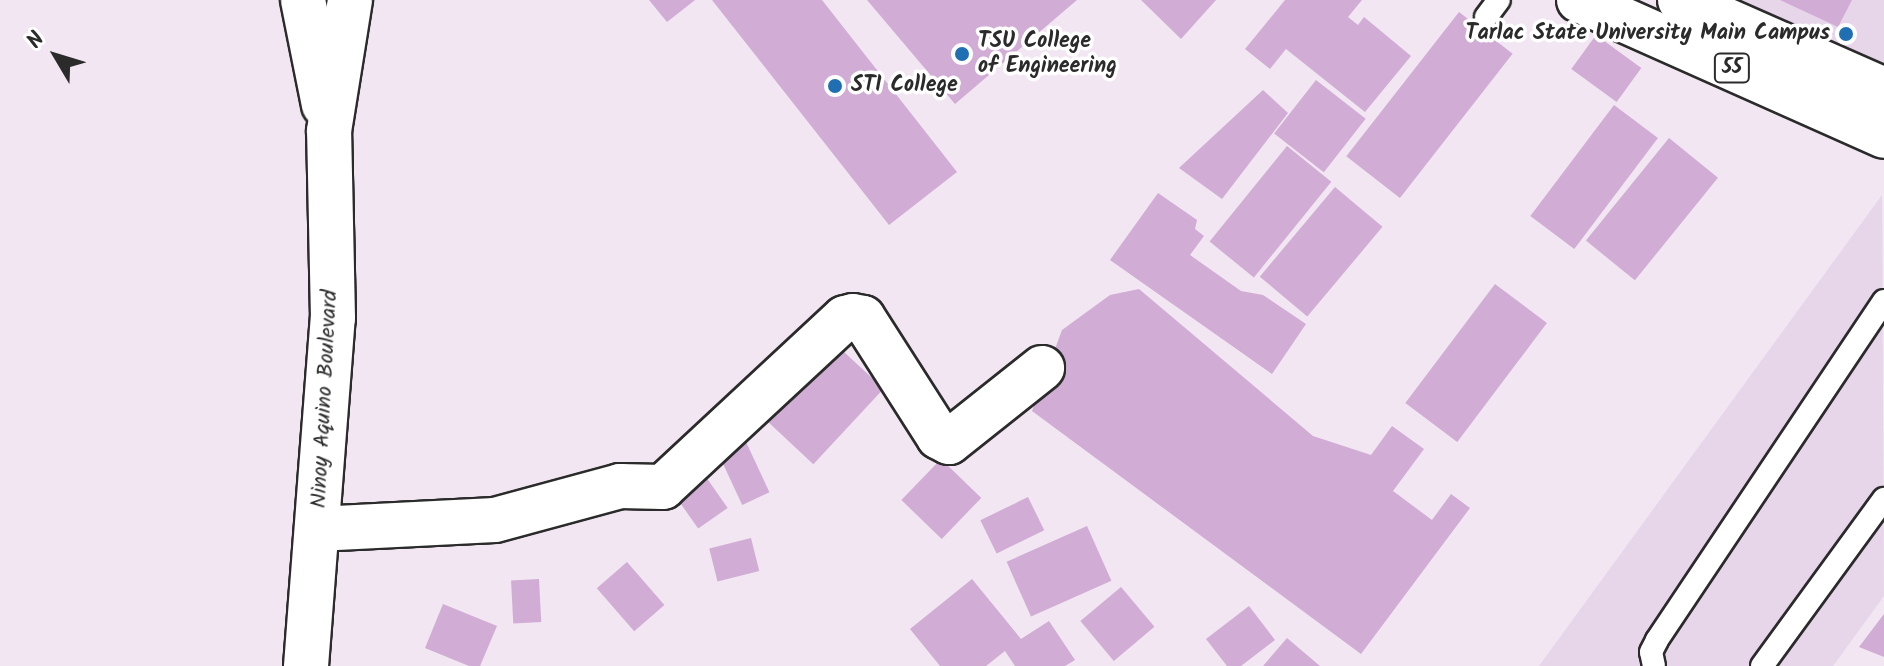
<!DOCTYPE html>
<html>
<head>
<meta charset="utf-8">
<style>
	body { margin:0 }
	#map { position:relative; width:1884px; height:666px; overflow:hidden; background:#f1e6f2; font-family:Kalam,sans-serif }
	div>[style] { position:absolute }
	.built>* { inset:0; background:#e7d5e9 }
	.building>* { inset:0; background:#d1acd5; transform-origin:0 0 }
	.roads { filter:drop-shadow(2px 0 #2b2b2b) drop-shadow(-2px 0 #2b2b2b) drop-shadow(0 2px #2b2b2b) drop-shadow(0 -2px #2b2b2b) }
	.service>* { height:22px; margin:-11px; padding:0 11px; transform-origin:11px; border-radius:11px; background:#fff }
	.minor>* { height:44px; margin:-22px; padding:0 22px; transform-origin:22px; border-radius:22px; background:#fff }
	.secondary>* { height:44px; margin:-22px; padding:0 22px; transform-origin:22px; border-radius:22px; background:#fff }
	.trunk>* { height:44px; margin:-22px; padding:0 22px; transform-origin:22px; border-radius:22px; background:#fff }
	.dots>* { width:22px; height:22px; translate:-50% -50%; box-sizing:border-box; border:4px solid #fff; border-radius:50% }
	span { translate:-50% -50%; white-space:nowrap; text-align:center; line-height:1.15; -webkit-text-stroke:7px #fff; paint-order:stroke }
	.shield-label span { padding:2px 6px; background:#fff; border:2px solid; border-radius:6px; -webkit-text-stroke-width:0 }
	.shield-label { font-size:20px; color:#2b2b2b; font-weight:700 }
	.poi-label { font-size:22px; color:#2b2b2b; font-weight:700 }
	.right { translate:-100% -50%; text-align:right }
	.left { translate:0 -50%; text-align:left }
	.street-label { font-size:22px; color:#2b2b2b }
	.north { position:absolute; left:16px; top:16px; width:80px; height:80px; -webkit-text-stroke:6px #fff; paint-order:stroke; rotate:308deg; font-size:22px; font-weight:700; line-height:32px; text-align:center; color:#2b2b2b }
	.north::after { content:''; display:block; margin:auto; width:28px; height:36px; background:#2b2b2b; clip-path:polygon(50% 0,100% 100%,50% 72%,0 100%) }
</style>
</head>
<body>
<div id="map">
	<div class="built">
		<i style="clip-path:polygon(1731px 0,1884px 0,1884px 68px)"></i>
		<i style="clip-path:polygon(1882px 195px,1884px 596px,1833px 666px,1539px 666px)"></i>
	</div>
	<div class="building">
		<i style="clip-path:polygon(649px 0,695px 0,667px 22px)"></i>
		<i style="clip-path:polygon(712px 0,822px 0,957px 172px,889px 225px)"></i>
		<i style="clip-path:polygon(867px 0,1077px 0,955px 104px)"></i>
		<i style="clip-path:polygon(1141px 0,1216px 0,1181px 39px)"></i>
		<i style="clip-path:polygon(1285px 0,1362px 0,1348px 17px,1358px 25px,1364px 17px,1411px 56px,1365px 112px,1286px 49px,1270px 69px,1245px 49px)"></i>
		<i style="clip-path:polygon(1780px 0,1852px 0,1838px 27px)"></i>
		<i style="left:1459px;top:12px;width:68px;height:183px;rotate:38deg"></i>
		<i style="left:1596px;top:35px;width:56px;height:42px;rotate:36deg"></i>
		<i style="left:1316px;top:80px;width:63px;height:68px;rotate:38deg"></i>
		<i style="clip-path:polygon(1263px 90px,1288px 113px,1222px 199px,1179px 168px)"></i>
		<i style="left:1614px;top:105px;width:55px;height:139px;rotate:37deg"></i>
		<i style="left:1669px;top:138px;width:63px;height:132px;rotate:39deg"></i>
		<i style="left:1287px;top:146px;width:57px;height:123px;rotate:39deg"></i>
		<i style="left:1335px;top:187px;width:62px;height:117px;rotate:40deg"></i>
		<i style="clip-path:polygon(1158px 193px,1197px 220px,1195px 229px,1204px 236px,1190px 255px,1241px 291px,1263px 295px,1306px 324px,1272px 374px,1110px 260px)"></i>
		<i style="left:1495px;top:284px;width:65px;height:149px;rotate:37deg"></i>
		<i style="clip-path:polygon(1139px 289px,1313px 436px,1371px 455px,1392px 426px,1424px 449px,1393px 491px,1432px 520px,1451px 494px,1470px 508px,1361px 654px,1032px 411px,1062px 330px,1110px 295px)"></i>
		<i style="left:828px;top:337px;width:76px;height:103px;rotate:43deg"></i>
		<i style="left:739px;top:427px;width:72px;height:30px;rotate:65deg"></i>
		<i style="left:941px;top:459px;width:56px;height:57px;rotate:44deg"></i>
		<i style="left:699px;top:467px;width:50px;height:36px;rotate:55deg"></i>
		<i style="left:1028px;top:497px;width:37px;height:53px;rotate:64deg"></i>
		<i style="left:1087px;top:526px;width:60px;height:88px;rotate:66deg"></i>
		<i style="left:751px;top:538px;width:34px;height:43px;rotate:76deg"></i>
		<i style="left:627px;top:562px;width:57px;height:40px;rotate:49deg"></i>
		<i style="left:539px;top:579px;width:43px;height:28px;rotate:87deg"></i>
		<i style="clip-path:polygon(972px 579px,1021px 639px,1049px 621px,1075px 660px,1065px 666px,1015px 666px,1005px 651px,986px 666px,940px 666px,910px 629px)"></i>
		<i style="left:1121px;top:587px;width:52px;height:53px;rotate:50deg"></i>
		<i style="clip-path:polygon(443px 604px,497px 626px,480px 666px,469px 666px,425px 648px)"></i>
		<i style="clip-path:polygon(1249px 606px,1275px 640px,1241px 666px,1227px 666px,1206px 639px)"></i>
		<i style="clip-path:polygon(1884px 614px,1884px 657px,1859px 647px)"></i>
		<i style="clip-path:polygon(1287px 638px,1320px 666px,1263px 666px)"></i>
	</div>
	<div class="roads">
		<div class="service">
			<i style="left:1486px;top:17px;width:21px;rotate:-53deg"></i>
			<i style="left:1654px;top:666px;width:14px;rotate:-102deg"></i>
			<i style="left:1651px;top:652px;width:13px;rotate:-63deg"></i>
			<i style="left:1657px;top:640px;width:408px;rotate:-56.2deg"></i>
			<i style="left:1762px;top:666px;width:207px;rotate:-53.9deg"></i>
		</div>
		<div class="minor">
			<i style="left:317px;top:529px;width:178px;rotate:-2.9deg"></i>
			<i style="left:495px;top:520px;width:130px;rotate:-15.2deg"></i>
			<i style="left:620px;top:486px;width:43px;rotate:1.3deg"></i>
			<i style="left:663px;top:487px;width:248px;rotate:-42.9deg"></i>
			<i style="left:845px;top:318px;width:8px;rotate:-14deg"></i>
			<i style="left:853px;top:316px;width:10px;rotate:11deg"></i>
			<i style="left:863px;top:318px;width:141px;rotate:57.4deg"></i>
			<i style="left:939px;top:437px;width:11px;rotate:27deg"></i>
			<i style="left:949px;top:442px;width:119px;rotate:-38.5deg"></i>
		</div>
		<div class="secondary">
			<i style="left:303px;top:0;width:107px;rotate:78.7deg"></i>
			<i style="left:306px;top:666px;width:349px;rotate:-85.6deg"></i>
			<i style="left:333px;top:318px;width:187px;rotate:-91.2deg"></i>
			<i style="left:329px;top:131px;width:133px;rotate:-80.9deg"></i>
		</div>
		<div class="trunk">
			<i style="left:1579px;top:0;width:334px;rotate:24deg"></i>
			<i style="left:1680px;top:0;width:223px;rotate:23.8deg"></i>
		</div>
	</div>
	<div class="dots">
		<i style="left:1846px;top:34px;background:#1f6fb2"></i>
		<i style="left:962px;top:54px;background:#1f6fb2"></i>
		<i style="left:835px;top:86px;background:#1f6fb2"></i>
	</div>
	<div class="shield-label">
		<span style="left:1732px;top:68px">55</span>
	</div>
	<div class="poi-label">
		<span class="right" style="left:1830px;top:34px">Tarlac State University Main Campus</span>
		<span class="left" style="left:978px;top:54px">TSU College<br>of Engineering</span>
		<span class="left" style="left:851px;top:86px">STI College</span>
	</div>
	<div class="street-label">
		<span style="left:325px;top:399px;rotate:-87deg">Ninoy Aquino Boulevard</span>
	</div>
	<div class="north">N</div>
</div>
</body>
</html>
